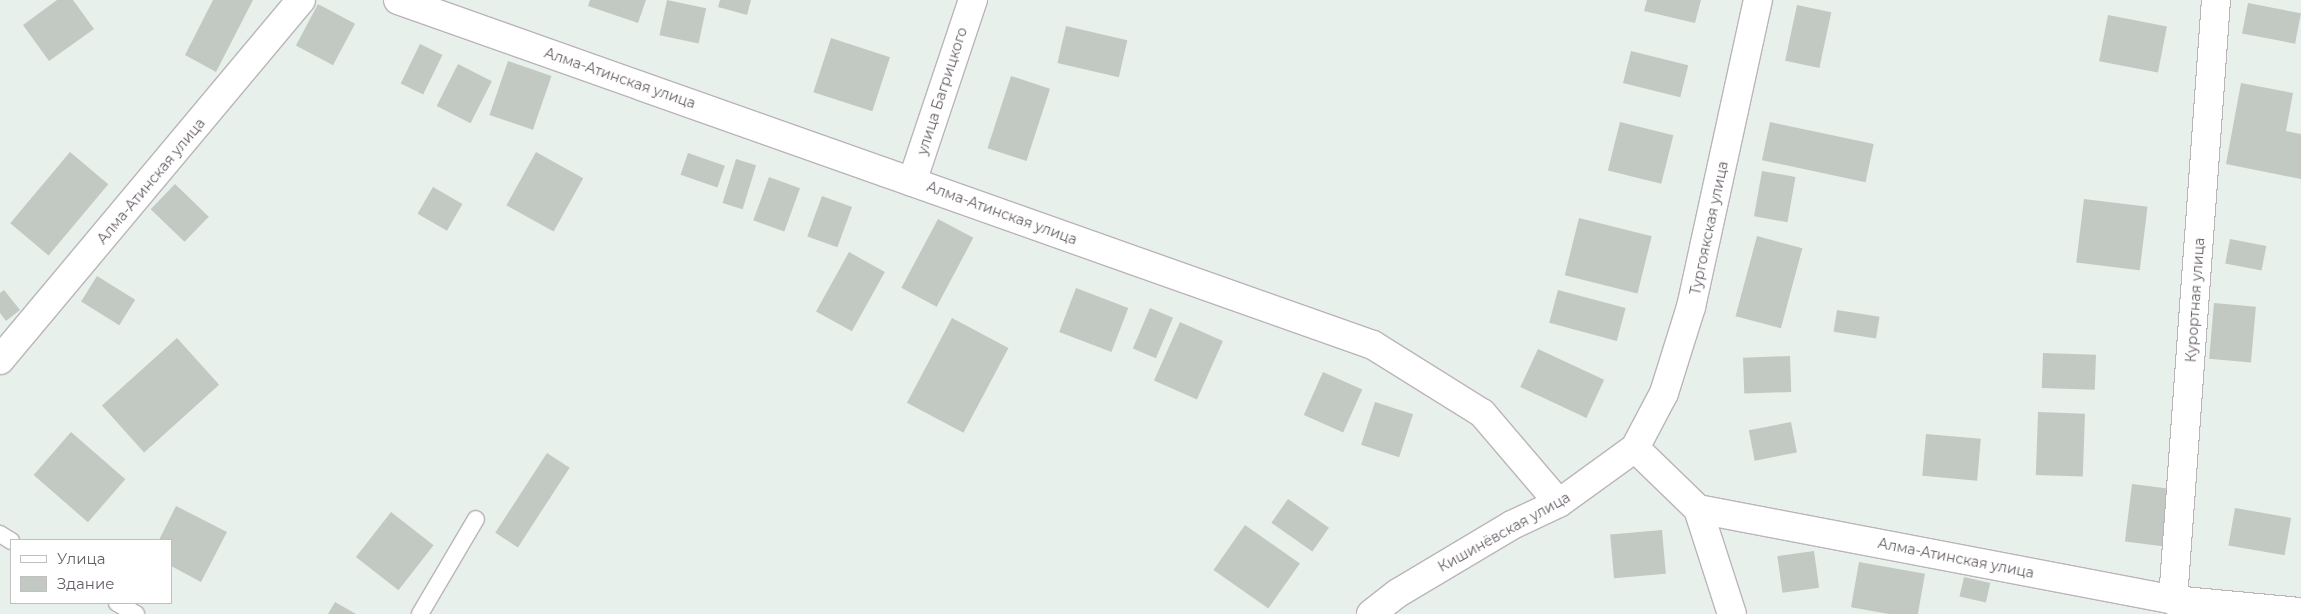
<!DOCTYPE html>
<html>
<head>
<meta charset="utf-8">
<style>
	body { margin:0 }
	#map { position:relative; width:2301px; height:614px; overflow:hidden; background:#e7f0ea; font-family:Montserrat,sans-serif }
	div>[style] { position:absolute }
	.building>* { inset:0; background:#c2c9c3; transform-origin:0 0 }
	.roads { filter:drop-shadow(1px 0 #bbb4bb) drop-shadow(-1px 0 #bbb4bb) drop-shadow(0 1px #bbb4bb) drop-shadow(0 -1px #bbb4bb) }
	.service>* { height:16px; margin:-8px; padding:0 8px; transform-origin:8px; border-radius:8px; background:#fff }
	.minor>* { height:28px; margin:-14px; padding:0 14px; transform-origin:14px; border-radius:14px; background:#fff }
	.secondary>* { height:28px; margin:-14px; padding:0 14px; transform-origin:14px; border-radius:14px; background:#fff }
	span { translate:-50% -50%; white-space:nowrap; text-align:center; line-height:1.15; -webkit-text-stroke:4px #fff; paint-order:stroke }
	.street-label { font-size:14px; color:#675f67 }
	.legend { position:absolute; left:10px; top:539px; width:162px; height:65px; box-sizing:border-box; background:#fff; border:1px solid #c2bfc2; margin:0; padding:6px 9px; list-style:none; font-size:15px; color:#675f67 }
	.legend li { display:flex; align-items:center; gap:10px; height:25px }
	.legend b { width:25px; border:1px solid #c2bfc2 }
</style>
</head>
<body>
<div id="map">
	<div class="building">
		<i style="clip-path:polygon(57px 0,73px 0,94px 29px,49px 61px,23px 25px)"></i>
		<i style="clip-path:polygon(213px 0,253px 0,216px 72px,185px 55px)"></i>
		<i style="clip-path:polygon(590px 0,646px 0,638px 23px,588px 6px)"></i>
		<i style="left:667px;top:0;width:40px;height:36px;rotate:12deg"></i>
		<i style="clip-path:polygon(720px 0,751px 0,747px 15px,718px 7px)"></i>
		<i style="clip-path:polygon(1647px 0,1701px 0,1695px 23px,1644px 11px)"></i>
		<i style="left:2248px;top:3px;width:54px;height:31px;rotate:11deg"></i>
		<i style="left:318px;top:4px;width:42px;height:47px;rotate:28deg"></i>
		<i style="left:1797px;top:5px;width:35px;height:57px;rotate:12deg"></i>
		<i style="left:2108px;top:15px;width:60px;height:47px;rotate:11deg"></i>
		<i style="left:1066px;top:26px;width:63px;height:38px;rotate:13deg"></i>
		<i style="left:831px;top:38px;width:62px;height:57px;rotate:18deg"></i>
		<i style="left:420px;top:44px;width:25px;height:44px;rotate:26deg"></i>
		<i style="left:1631px;top:51px;width:59px;height:33px;rotate:14deg"></i>
		<i style="left:508px;top:61px;width:46px;height:57px;rotate:19deg"></i>
		<i style="left:458px;top:64px;width:38px;height:47px;rotate:27deg"></i>
		<i style="left:1011px;top:76px;width:41px;height:76px;rotate:18deg"></i>
		<i style="clip-path:polygon(2241px 83px,2293px 93px,2286px 131px,2301px 134px,2301px 179px,2226px 164px)"></i>
		<i style="left:1620px;top:122px;width:55px;height:50px;rotate:14deg"></i>
		<i style="left:1770px;top:122px;width:106px;height:39px;rotate:12deg"></i>
		<i style="left:70px;top:152px;width:50px;height:93px;rotate:40deg"></i>
		<i style="left:536px;top:152px;width:54px;height:61px;rotate:29deg"></i>
		<i style="left:688px;top:153px;width:39px;height:23px;rotate:19deg"></i>
		<i style="left:736px;top:159px;width:21px;height:46px;rotate:17deg"></i>
		<i style="left:1762px;top:171px;width:34px;height:46px;rotate:10deg"></i>
		<i style="left:769px;top:177px;width:33px;height:46px;rotate:20deg"></i>
		<i style="left:175px;top:184px;width:47px;height:35px;rotate:44deg"></i>
		<i style="left:433px;top:187px;width:34px;height:31px;rotate:30deg"></i>
		<i style="left:822px;top:196px;width:32px;height:43px;rotate:20deg"></i>
		<i style="left:2084px;top:199px;width:64px;height:64px;rotate:7deg"></i>
		<i style="left:1579px;top:218px;width:75px;height:59px;rotate:14deg"></i>
		<i style="left:938px;top:219px;width:40px;height:78px;rotate:28deg"></i>
		<i style="left:1757px;top:236px;width:47px;height:83px;rotate:15deg"></i>
		<i style="left:2230px;top:239px;width:37px;height:25px;rotate:11deg"></i>
		<i style="left:849px;top:252px;width:41px;height:68px;rotate:29deg"></i>
		<i style="left:97px;top:276px;width:45px;height:30px;rotate:32deg"></i>
		<i style="left:1076px;top:288px;width:56px;height:47px;rotate:21deg"></i>
		<i style="clip-path:polygon(4px 290px,20px 310px,6px 321px,0 313px,0 293px)"></i>
		<i style="left:1558px;top:290px;width:70px;height:34px;rotate:15deg"></i>
		<i style="left:2214px;top:303px;width:42px;height:56px;rotate:5deg"></i>
		<i style="left:1150px;top:308px;width:25px;height:44px;rotate:23deg"></i>
		<i style="left:1837px;top:310px;width:43px;height:22px;rotate:9deg"></i>
		<i style="left:952px;top:318px;width:64px;height:96px;rotate:28deg"></i>
		<i style="left:1180px;top:322px;width:47px;height:64px;rotate:24deg"></i>
		<i style="left:177px;top:338px;width:63px;height:101px;rotate:48deg"></i>
		<i style="left:1538px;top:349px;width:73px;height:42px;rotate:25deg"></i>
		<i style="left:2043px;top:353px;width:53px;height:35px;rotate:2deg"></i>
		<i style="left:1790px;top:356px;width:36px;height:47px;rotate:88deg"></i>
		<i style="left:1323px;top:372px;width:43px;height:47px;rotate:24deg"></i>
		<i style="left:1375px;top:402px;width:40px;height:45px;rotate:18deg"></i>
		<i style="left:2038px;top:412px;width:47px;height:63px;rotate:2deg"></i>
		<i style="left:1791px;top:422px;width:31px;height:43px;rotate:79deg"></i>
		<i style="left:71px;top:432px;width:72px;height:57px;rotate:41deg"></i>
		<i style="left:1926px;top:434px;width:55px;height:42px;rotate:5deg"></i>
		<i style="left:547px;top:453px;width:27px;height:95px;rotate:33deg"></i>
		<i style="left:2132px;top:484px;width:38px;height:58px;rotate:7deg"></i>
		<i style="left:1288px;top:499px;width:50px;height:29px;rotate:35deg"></i>
		<i style="clip-path:polygon(176px 506px,227px 532px,201px 582px,171px 566px,171px 540px,159px 540px)"></i>
		<i style="left:2235px;top:508px;width:57px;height:38px;rotate:10deg"></i>
		<i style="left:391px;top:512px;width:54px;height:57px;rotate:38deg"></i>
		<i style="left:1245px;top:525px;width:67px;height:55px;rotate:35deg"></i>
		<i style="left:1662px;top:530px;width:44px;height:52px;rotate:85deg"></i>
		<i style="left:1814px;top:551px;width:37px;height:37px;rotate:82deg"></i>
		<i style="left:1859px;top:562px;width:67px;height:46px;rotate:10deg"></i>
		<i style="left:1964px;top:577px;width:27px;height:20px;rotate:13deg"></i>
		<i style="clip-path:polygon(335px 602px,356px 614px,328px 614px)"></i>
	</div>
	<div class="roads">
		<div class="service">
			<i style="left:0;top:534px;width:13px;rotate:32deg"></i>
			<i style="left:117px;top:603px;width:22px;rotate:30deg"></i>
			<i style="left:420px;top:614px;width:110px;rotate:-59.5deg"></i>
		</div>
		<div class="minor">
			<i style="left:398px;top:0;width:1034px;rotate:19.49deg"></i>
			<i style="left:1373px;top:345px;width:128px;rotate:32deg"></i>
			<i style="left:1482px;top:413px;width:118px;rotate:49.5deg"></i>
			<i style="left:912px;top:182px;width:192px;rotate:-71.5deg"></i>
			<i style="left:0;top:360px;width:469px;rotate:-50.1deg"></i>
			<i style="left:1635px;top:448px;width:88px;rotate:44.1deg"></i>
			<i style="left:1698px;top:509px;width:484px;rotate:10.8deg"></i>
			<i style="left:2173px;top:600px;width:129px;rotate:5.4deg"></i>
			<i style="left:1698px;top:509px;width:110px;rotate:72.1deg"></i>
			<i style="left:2173px;top:600px;width:602px;rotate:-85.9deg"></i>
		</div>
		<div class="secondary">
			<i style="left:1371px;top:614px;width:34px;rotate:-38deg"></i>
			<i style="left:1398px;top:593px;width:133px;rotate:-30.8deg"></i>
			<i style="left:1512px;top:525px;width:52px;rotate:-25.1deg"></i>
			<i style="left:1559px;top:503px;width:94px;rotate:-35.9deg"></i>
			<i style="left:1635px;top:448px;width:62px;rotate:-62.2deg"></i>
			<i style="left:1664px;top:393px;width:90px;rotate:-72.6deg"></i>
			<i style="left:1691px;top:307px;width:314px;rotate:-77.7deg"></i>
		</div>
	</div>
	<div class="street-label">
		<span style="left:620px;top:78px;rotate:19deg">Алма-Атинская улица</span>
		<span style="left:942px;top:91px;rotate:-72deg">улица Багрицкого</span>
		<span style="left:151px;top:181px;rotate:-50deg">Алма-Атинская улица</span>
		<span style="left:1002px;top:213px;rotate:20deg">Алма-Атинская улица</span>
		<span style="left:1709px;top:228px;rotate:-78deg">Тургоякская улица</span>
		<span style="left:2195px;top:300px;rotate:-86deg">Курортная улица</span>
		<span style="left:1504px;top:532px;rotate:-29deg">Кишинёвская улица</span>
		<span style="left:1956px;top:558px;rotate:11deg">Алма-Атинская улица</span>
	</div>
	<ul class="legend">
	<li><b style="height:6px;background:#fff"></b>Улица</li>
	<li><b style="height:14px;background:#c2c9c3"></b>Здание</li>
	</ul>
</div>
</body>
</html>
